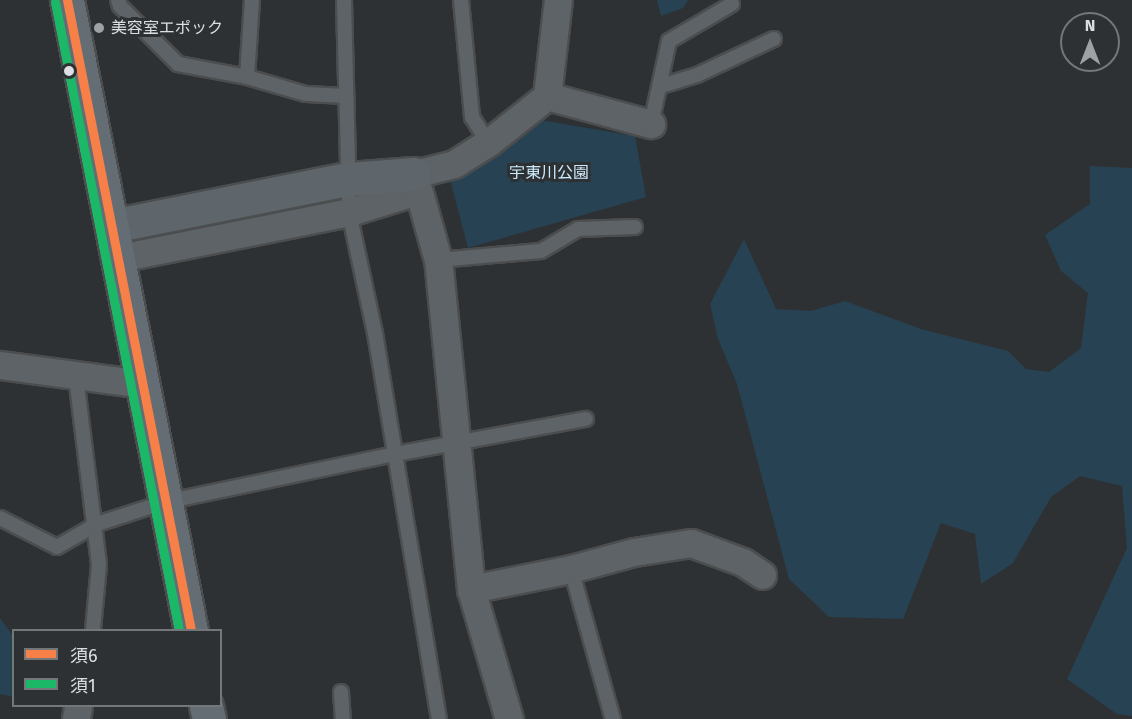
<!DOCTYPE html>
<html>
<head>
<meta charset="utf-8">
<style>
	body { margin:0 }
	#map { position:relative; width:1132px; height:719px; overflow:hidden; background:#2e3133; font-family:"Fira Sans","Noto Sans JP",sans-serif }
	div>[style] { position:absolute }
	.green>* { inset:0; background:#274253 }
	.roads { filter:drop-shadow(2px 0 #4b4d4e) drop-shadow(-2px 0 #4b4d4e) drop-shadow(0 2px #4b4d4e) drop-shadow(0 -2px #4b4d4e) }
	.lane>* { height:14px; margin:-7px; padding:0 7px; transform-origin:7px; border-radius:7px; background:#5d6367 }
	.street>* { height:27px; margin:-13.5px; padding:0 13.5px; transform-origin:13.5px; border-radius:13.5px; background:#5d6367 }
	.secondary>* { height:33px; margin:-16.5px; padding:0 16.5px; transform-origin:16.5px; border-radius:16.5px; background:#5e666b }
	.primary>* { height:33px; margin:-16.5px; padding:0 16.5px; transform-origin:16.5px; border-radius:16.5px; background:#646d73 }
	.bus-1>* { height:9px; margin:-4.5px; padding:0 4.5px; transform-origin:4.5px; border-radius:4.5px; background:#f78048 }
	.bus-2>* { height:9px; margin:-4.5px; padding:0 4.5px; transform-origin:4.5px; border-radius:4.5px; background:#1ab867 }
	.dots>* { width:16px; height:16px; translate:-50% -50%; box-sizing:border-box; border:3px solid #2d3134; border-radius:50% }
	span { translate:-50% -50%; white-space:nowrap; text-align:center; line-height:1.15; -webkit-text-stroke:6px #2d3134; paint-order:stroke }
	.poi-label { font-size:16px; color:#dcdfe1 }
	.left { translate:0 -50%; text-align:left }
	.park-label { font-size:16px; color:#cce9fc }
	.legend { position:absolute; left:12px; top:629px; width:210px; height:78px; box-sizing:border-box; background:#2d3134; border:2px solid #737779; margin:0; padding:8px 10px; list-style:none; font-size:18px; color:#dcdfe1 }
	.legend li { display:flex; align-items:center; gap:12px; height:30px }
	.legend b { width:30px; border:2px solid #737779 }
	.north { position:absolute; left:1060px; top:12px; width:60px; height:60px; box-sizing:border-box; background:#2d3134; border:2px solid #737779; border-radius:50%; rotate:0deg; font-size:16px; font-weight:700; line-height:24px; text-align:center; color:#dcdfe1 }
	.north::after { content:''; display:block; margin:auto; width:21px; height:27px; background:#9fa2a4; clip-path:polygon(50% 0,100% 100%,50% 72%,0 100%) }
</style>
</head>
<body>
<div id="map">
	<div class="green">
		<i style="clip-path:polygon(657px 0,688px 0,683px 8px,661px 16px)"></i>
		<i style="clip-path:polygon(540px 120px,635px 136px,646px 197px,468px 248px,450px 179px)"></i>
		<i style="clip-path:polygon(1090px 166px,1132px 168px,1132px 716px,1117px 714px,1067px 679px,1127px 548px,1122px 486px,1080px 476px,1051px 497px,1013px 563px,981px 584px,975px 534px,941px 523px,903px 619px,829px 617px,789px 579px,737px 384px,718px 339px,710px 304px,744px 239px,776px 309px,811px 311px,845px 301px,921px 329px,1008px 351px,1026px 369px,1049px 372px,1081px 348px,1088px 293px,1061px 271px,1045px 235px,1090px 204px)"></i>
		<i style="clip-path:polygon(0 618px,13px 636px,13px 697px,0 694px)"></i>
	</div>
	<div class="roads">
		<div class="lane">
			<i style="left:118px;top:0;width:6px;rotate:72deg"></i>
			<i style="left:120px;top:6px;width:82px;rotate:45deg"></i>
			<i style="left:178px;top:64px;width:70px;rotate:10.7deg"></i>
			<i style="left:247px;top:77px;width:61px;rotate:16.1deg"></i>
			<i style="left:306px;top:94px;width:40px;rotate:2.9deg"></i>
			<i style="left:344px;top:0;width:212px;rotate:88.6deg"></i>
			<i style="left:349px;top:212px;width:124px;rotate:77.9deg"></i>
			<i style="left:375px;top:333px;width:391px;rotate:80.6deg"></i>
			<i style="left:461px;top:0;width:118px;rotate:84.6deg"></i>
			<i style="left:472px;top:117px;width:31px;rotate:58deg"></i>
			<i style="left:247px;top:77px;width:77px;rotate:-86.3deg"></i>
			<i style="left:661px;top:86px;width:38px;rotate:-17deg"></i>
			<i style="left:697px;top:75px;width:85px;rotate:-25.1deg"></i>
			<i style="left:651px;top:124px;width:85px;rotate:-77.8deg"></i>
			<i style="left:669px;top:41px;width:73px;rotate:-30.4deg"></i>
			<i style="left:438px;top:260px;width:103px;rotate:-5deg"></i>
			<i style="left:541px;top:251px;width:43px;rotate:-30.7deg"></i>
			<i style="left:578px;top:229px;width:57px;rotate:-2deg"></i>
			<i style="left:76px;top:377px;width:189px;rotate:83deg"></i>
			<i style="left:99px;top:565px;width:65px;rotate:95.3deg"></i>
			<i style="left:0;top:518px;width:64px;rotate:27deg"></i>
			<i style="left:57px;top:547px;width:46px;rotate:-29.9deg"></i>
			<i style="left:97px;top:524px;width:71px;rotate:-17.9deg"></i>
			<i style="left:165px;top:502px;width:235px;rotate:-11.8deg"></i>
			<i style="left:395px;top:454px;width:194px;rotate:-10.4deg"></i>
			<i style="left:571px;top:569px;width:156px;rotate:74.4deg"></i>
			<i style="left:341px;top:692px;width:27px;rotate:86deg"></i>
		</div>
		<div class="street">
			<i style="left:547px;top:96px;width:108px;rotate:15.1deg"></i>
			<i style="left:119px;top:258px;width:235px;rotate:-11.3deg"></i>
			<i style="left:349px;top:212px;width:71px;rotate:-17.2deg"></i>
			<i style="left:0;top:365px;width:143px;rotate:7.6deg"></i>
			<i style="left:471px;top:589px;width:102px;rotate:-11.3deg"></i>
			<i style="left:571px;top:569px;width:65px;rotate:-15.1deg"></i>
			<i style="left:634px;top:552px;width:58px;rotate:-9deg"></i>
			<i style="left:691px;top:543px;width:55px;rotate:20.1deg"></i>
			<i style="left:743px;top:562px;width:23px;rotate:34deg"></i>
			<i style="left:76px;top:719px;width:13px;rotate:-81deg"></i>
			<i style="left:509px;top:719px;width:135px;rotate:-106.3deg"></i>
			<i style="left:471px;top:589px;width:331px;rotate:-95.7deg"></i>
			<i style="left:438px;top:260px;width:89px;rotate:-105.6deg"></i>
			<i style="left:414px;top:174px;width:41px;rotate:-14deg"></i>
			<i style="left:454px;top:164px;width:40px;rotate:-32deg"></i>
			<i style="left:488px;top:143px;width:75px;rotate:-38.5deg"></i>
			<i style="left:547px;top:96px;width:97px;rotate:-83.5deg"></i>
		</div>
		<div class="secondary">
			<i style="left:112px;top:226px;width:241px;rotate:-11.3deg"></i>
			<i style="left:348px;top:179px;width:66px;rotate:-4.3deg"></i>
		</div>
		<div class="primary">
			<i style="left:67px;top:0;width:642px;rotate:78.87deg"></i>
			<i style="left:206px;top:706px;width:13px;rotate:77deg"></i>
		</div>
	</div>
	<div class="bus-1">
		<i style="left:67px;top:0;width:642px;rotate:78.87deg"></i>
	</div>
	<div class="bus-2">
		<i style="left:55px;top:2px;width:640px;rotate:78.83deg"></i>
	</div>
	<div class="dots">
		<i style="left:99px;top:28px;background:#9fa2a4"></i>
		<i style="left:69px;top:71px;background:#dcdfe1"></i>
	</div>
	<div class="poi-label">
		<span class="left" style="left:111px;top:28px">美容室エポック</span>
	</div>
	<div class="park-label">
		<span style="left:549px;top:173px">宇東川公園</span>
	</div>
	<ul class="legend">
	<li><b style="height:8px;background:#f78048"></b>須6</li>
	<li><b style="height:8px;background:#1ab867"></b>須1</li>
	</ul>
	<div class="north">N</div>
</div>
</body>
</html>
